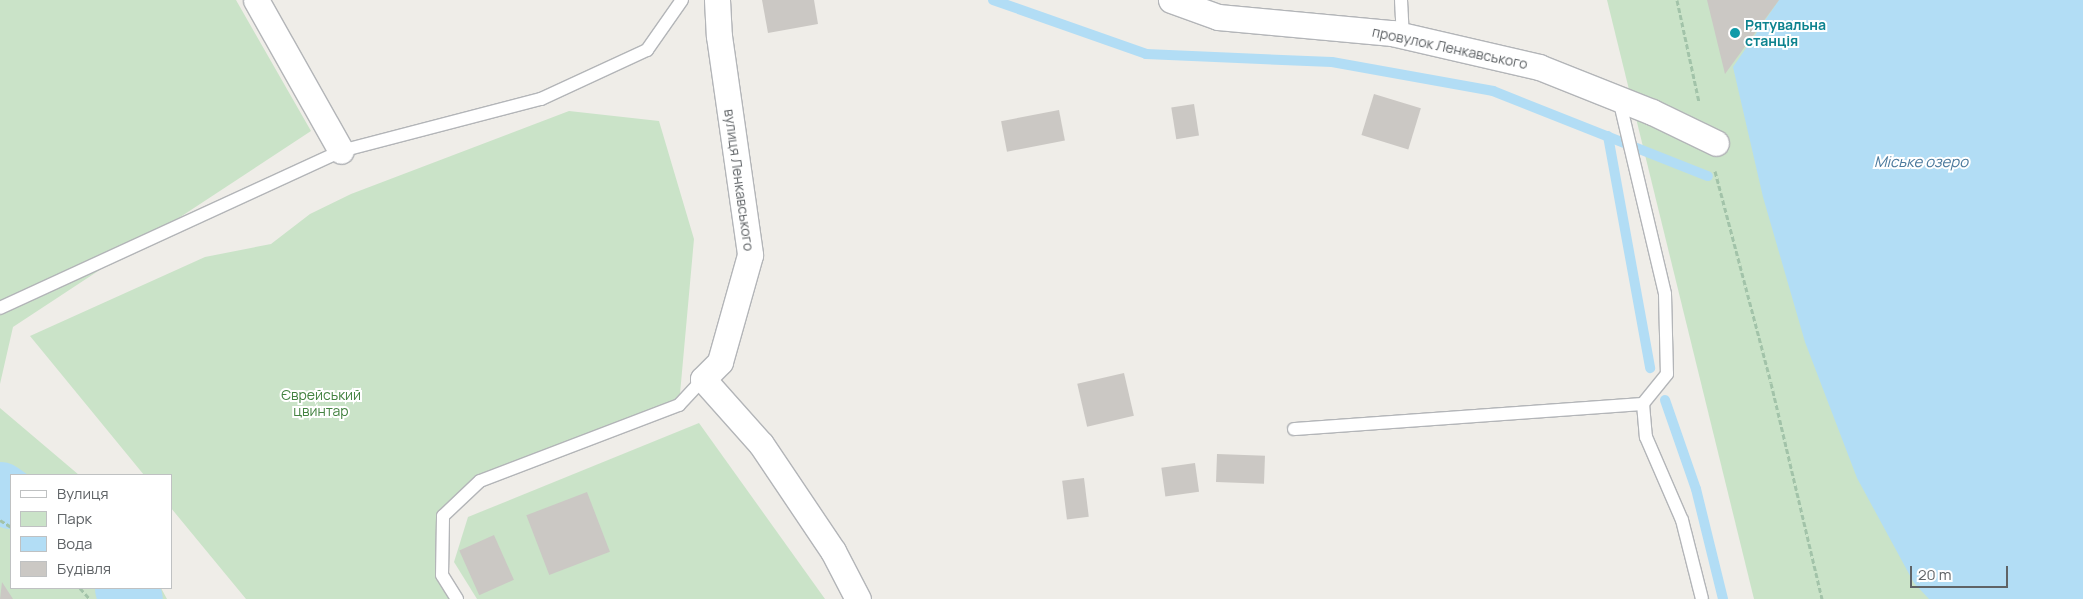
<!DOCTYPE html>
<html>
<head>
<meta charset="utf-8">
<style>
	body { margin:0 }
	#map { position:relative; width:2083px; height:599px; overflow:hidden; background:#efede8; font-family:Manrope,sans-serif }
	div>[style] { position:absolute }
	.green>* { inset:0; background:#cae3c8 }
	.water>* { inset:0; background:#b2ddf5 }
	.stream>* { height:10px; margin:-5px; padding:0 5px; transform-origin:5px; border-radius:5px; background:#b2ddf5 }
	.river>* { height:59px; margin:-29.5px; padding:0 29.5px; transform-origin:29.5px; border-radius:29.5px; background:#b2ddf5 }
	.building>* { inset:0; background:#cbc8c4; transform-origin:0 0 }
	.path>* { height:3px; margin-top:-1.5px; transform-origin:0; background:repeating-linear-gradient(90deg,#a2c3a9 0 5px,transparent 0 7.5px) }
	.roads { filter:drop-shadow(1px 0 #b3b5b8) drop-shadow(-1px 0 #b3b5b8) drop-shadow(0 1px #b3b5b8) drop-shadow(0 -1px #b3b5b8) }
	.service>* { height:12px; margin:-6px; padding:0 6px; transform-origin:6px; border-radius:6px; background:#fff }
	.minor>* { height:25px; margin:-12.5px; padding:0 12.5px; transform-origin:12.5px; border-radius:12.5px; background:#fff }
	.dots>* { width:14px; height:14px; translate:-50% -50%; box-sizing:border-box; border:2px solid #fff; border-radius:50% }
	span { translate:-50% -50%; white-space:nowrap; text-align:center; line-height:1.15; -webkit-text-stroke:4px #fff; paint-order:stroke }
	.culture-label { font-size:14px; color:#0d838f; font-weight:700 }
	.left { translate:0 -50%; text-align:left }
	.street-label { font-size:14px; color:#5f6366 }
	.park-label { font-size:14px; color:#438241 }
	.water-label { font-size:15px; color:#4c7a9d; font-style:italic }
	.legend { position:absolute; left:10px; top:474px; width:162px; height:115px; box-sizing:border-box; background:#fff; border:1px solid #bfc1c2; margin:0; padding:6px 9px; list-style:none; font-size:15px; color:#5f6366 }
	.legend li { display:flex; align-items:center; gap:10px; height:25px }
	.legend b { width:25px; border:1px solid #bfc1c2 }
	.scale { position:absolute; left:1910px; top:566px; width:98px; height:22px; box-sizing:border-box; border:2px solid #5f6366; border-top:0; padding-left:6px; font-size:15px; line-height:18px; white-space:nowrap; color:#5f6366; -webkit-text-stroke:4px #fff; paint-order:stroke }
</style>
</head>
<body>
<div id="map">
	<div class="green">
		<i style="clip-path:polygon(0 0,236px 0,311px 131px,13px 327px,0 384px)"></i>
		<i style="clip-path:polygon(1607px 0,2083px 0,2083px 599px,1754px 599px)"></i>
		<i style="clip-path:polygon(569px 111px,659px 121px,694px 239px,679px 405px,480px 481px,443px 516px,442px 575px,457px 599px,246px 599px,171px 508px,171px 475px,144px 475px,30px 336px,205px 257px,271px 244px,310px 214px,351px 194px)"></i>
		<i style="clip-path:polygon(0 408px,79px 475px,11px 475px,11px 588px,161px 588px,167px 599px,0 599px)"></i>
		<i style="clip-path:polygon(699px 423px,825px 599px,477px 599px,454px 562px,468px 517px)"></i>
	</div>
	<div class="water">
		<i style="clip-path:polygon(1779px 0,2083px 0,2083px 599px,1929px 599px,1914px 583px,1857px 478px,1805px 342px,1763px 197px,1733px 67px)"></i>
	</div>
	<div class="stream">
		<i style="left:993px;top:0;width:162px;rotate:19.4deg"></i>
		<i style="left:1146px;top:54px;width:186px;rotate:2.5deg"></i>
		<i style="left:1332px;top:62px;width:164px;rotate:10.2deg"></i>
		<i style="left:1493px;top:91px;width:231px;rotate:21.6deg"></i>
		<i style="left:1608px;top:136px;width:236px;rotate:79.7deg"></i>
		<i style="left:1665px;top:400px;width:94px;rotate:70.8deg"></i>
		<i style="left:1696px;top:489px;width:113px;rotate:76.2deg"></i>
	</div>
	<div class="river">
		<i style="left:0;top:491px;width:14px;rotate:36deg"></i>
		<i style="left:124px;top:588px;width:14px;rotate:51deg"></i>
	</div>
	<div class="building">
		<i style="clip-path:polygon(762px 0,814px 0,818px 24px,768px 33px)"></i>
		<i style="clip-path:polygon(1707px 0,1779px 0,1725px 74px)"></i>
		<i style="left:1374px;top:94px;width:49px;height:43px;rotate:17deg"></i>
		<i style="left:1194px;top:104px;width:32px;height:23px;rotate:81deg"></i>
		<i style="left:1059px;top:110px;width:31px;height:59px;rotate:79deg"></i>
		<i style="left:1124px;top:373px;width:44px;height:48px;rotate:77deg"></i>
		<i style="left:1217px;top:454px;width:48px;height:28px;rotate:2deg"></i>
		<i style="left:1195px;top:463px;width:29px;height:34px;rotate:82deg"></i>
		<i style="left:1084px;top:478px;width:39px;height:22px;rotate:83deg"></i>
		<i style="left:587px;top:492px;width:64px;height:65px;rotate:69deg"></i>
		<i style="left:494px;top:535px;width:49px;height:38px;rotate:66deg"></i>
		<i style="clip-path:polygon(2px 582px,13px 599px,0 599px)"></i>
	</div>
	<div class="path">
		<i style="left:1677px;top:0;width:104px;rotate:77.8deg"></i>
		<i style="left:1715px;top:171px;width:219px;rotate:75.2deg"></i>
		<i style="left:1771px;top:383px;width:222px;rotate:76.7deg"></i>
		<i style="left:0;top:520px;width:13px;rotate:32deg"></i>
		<i style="left:80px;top:588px;width:15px;rotate:48deg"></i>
	</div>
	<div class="roads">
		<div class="service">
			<i style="left:1401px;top:0;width:36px;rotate:87deg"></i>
			<i style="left:1619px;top:99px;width:200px;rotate:76.7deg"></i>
			<i style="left:1665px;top:294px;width:80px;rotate:88.6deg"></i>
			<i style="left:1667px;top:374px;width:38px;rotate:129deg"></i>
			<i style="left:1643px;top:404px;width:33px;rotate:85deg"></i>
			<i style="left:1646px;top:437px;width:90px;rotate:66.6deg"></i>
			<i style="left:1682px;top:520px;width:81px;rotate:75.8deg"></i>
			<i style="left:0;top:308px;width:375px;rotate:-24.7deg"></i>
			<i style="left:341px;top:151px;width:207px;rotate:-14.6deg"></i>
			<i style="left:541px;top:99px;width:117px;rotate:-24.8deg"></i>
			<i style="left:647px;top:50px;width:61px;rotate:-55deg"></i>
			<i style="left:1294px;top:429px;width:350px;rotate:-4.1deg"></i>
			<i style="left:457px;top:599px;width:28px;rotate:-122deg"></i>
			<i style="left:442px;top:575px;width:59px;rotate:-89deg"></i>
			<i style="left:443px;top:516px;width:51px;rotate:-43.4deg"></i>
			<i style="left:480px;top:481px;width:213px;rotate:-20.9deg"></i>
			<i style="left:679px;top:405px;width:35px;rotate:-47deg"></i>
		</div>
		<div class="minor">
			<i style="left:256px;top:0;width:173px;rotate:60.6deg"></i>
			<i style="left:717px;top:0;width:36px;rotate:87deg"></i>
			<i style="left:719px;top:36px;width:221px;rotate:81.9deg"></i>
			<i style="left:750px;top:255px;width:111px;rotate:105.7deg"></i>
			<i style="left:720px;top:362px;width:24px;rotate:135deg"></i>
			<i style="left:703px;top:379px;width:87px;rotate:48.3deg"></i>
			<i style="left:761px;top:444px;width:129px;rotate:56.1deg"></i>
			<i style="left:833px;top:551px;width:54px;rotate:62.5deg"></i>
			<i style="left:1171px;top:0;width:50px;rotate:19.9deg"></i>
			<i style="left:1218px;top:17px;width:175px;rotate:5.3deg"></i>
			<i style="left:1392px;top:33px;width:151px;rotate:13deg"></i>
			<i style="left:1539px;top:67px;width:122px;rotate:21.7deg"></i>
			<i style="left:1652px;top:112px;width:71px;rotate:25.8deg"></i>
		</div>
	</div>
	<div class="dots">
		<i style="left:1735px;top:33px;background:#0f9aa8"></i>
	</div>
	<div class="culture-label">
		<span class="left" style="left:1745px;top:33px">Рятувальна<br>станція</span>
	</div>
	<div class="street-label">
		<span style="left:1450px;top:48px;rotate:12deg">провулок Ленкавського</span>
		<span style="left:739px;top:180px;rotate:82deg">вулиця Ленкавського</span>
	</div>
	<div class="park-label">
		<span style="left:321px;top:403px">Єврейський<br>цвинтар</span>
	</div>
	<div class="water-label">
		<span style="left:1921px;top:162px">Міське озеро</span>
	</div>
	<ul class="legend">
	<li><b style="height:6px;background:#fff"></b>Вулиця</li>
	<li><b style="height:14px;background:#cae3c8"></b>Парк</li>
	<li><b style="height:14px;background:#b2ddf5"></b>Вода</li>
	<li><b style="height:14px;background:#cbc8c4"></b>Будівля</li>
	</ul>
	<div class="scale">20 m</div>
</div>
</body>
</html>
